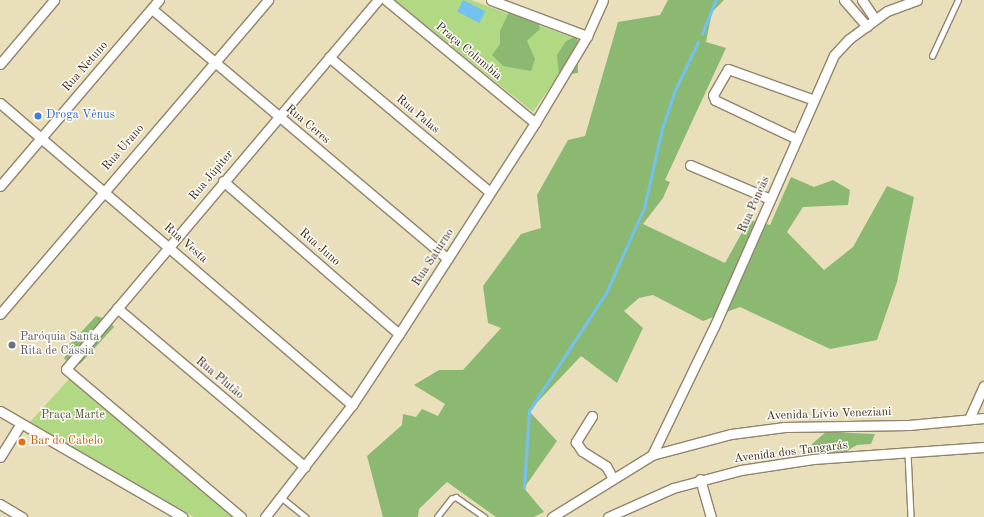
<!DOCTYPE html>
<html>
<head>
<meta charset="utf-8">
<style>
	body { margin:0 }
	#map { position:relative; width:984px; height:517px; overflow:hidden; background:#eadfbb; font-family:"Old Standard TT",serif }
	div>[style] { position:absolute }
	.green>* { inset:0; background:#b1d983 }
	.forest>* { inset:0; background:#8cb971 }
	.water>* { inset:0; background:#73c1ee; transform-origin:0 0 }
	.stream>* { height:2.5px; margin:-1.25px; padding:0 1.25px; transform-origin:1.25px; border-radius:1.25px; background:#73c1ee }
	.roads { filter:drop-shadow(1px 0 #92846c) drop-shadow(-1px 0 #92846c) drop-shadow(0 1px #92846c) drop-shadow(0 -1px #92846c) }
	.lane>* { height:4.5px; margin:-2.25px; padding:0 2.25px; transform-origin:2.25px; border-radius:2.25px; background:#fff }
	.street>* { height:9px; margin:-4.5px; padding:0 4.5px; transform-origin:4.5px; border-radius:4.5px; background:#fff }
	.dots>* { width:11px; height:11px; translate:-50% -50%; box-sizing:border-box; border:2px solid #fdfcf7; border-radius:50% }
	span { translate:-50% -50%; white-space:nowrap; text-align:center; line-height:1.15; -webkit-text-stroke:3px #fdfcf7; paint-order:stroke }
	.street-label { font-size:12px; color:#3b2a1e }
	.shop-label { font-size:12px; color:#366cbe }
	.left { translate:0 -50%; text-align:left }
	.worship-label { font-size:12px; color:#5b616d }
	.park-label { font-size:12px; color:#585637 }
	.food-label { font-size:12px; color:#c56008 }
</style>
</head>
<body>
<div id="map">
	<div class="green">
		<i style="clip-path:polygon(394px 0,471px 0,582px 41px,533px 112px)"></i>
		<i style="clip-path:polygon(70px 378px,237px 517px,194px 517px,29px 423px)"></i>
	</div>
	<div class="forest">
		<i style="clip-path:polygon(668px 0,724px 0,712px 12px,706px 42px,726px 48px,665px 180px,670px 182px,663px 198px,643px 224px,725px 263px,749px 220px,770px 225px,791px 177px,814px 187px,833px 180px,850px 190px,848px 205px,803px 207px,787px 232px,824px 270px,853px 247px,887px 186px,914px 197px,897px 282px,877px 340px,830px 349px,740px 307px,703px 321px,653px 295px,639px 298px,624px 311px,643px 328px,617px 383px,581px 356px,529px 411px,557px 441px,524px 488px,544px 512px,534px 517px,496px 517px,447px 482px,419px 509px,418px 517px,383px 517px,367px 456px,402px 425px,403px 414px,416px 417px,422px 409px,438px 416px,445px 404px,414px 385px,439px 370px,463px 370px,501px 328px,488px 323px,483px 286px,521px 234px,541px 228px,537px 195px,568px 140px,585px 136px,618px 22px,660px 15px)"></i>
		<i style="clip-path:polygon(525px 9px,537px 14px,540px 29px,527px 41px,535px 59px,531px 71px,503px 66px,492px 55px,500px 44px,500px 31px,509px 12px)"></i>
		<i style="clip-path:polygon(577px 36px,578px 73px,559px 75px,557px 55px,566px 41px)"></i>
		<i style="clip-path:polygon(96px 316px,109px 320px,114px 327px,80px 364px,64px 359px,70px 344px)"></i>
		<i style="clip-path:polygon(827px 431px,852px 433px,875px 434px,871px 444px,857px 445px,843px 453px,812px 451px,812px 444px)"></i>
	</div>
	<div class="water">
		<i style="left:463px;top:0;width:25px;height:13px;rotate:27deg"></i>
	</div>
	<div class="stream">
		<i style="left:702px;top:34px;width:37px;rotate:-68deg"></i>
		<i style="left:524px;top:488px;width:77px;rotate:-86.3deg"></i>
		<i style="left:529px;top:411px;width:141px;rotate:-56.9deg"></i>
		<i style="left:606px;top:293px;width:93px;rotate:-65.9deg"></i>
		<i style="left:644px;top:208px;width:81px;rotate:-77.2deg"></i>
		<i style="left:662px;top:129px;width:41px;rotate:-71.6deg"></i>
		<i style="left:675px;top:90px;width:53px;rotate:-64.4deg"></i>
	</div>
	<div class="roads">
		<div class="lane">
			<i style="left:932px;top:56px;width:62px;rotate:-65.1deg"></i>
			<i style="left:908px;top:453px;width:64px;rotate:87.3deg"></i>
			<i style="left:281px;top:497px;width:32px;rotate:39deg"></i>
			<i style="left:437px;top:517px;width:23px;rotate:-52deg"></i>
			<i style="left:451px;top:499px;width:5px;rotate:-22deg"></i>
			<i style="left:456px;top:497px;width:35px;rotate:35deg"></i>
		</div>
		<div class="street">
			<i style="left:386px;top:0;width:193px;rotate:39.5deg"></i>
			<i style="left:491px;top:0;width:103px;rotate:20.6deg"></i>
			<i style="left:844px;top:0;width:35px;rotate:49deg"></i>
			<i style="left:862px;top:0;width:23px;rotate:56deg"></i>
			<i style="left:152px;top:9px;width:387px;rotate:40.2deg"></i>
			<i style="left:329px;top:57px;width:210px;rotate:40deg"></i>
			<i style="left:0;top:64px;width:84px;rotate:-49.8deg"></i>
			<i style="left:0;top:103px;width:464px;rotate:40.6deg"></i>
			<i style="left:797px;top:139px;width:91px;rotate:-154.6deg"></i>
			<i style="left:715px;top:100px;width:5px;rotate:-112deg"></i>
			<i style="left:713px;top:95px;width:30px;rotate:-60deg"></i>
			<i style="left:728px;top:69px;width:91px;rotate:19.8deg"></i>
			<i style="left:690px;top:165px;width:87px;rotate:23deg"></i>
			<i style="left:223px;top:181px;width:233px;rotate:41deg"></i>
			<i style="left:0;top:186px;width:245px;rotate:-49.5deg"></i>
			<i style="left:117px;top:308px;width:246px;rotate:40.2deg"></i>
			<i style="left:0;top:314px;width:413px;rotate:-49.5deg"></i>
			<i style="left:0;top:411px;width:211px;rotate:30.1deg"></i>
			<i style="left:592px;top:416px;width:31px;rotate:122deg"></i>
			<i style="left:576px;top:442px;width:11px;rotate:56deg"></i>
			<i style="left:582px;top:451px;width:28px;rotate:32deg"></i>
			<i style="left:606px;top:466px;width:13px;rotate:61deg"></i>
			<i style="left:969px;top:419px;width:36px;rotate:-66deg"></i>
			<i style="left:652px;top:455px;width:142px;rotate:-64.2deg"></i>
			<i style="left:714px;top:327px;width:297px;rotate:-66.2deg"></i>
			<i style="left:834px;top:55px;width:22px;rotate:-47deg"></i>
			<i style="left:849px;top:39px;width:47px;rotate:-36.4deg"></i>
			<i style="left:887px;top:11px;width:32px;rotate:-20deg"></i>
			<i style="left:0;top:457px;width:39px;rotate:-58deg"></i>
			<i style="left:700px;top:479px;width:40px;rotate:74deg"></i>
			<i style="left:0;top:504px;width:26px;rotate:31deg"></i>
			<i style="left:241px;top:517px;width:229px;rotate:-139.8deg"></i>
			<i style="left:66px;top:369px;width:483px;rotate:-49.8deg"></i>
			<i style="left:265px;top:517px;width:142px;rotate:-52.2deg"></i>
			<i style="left:352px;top:405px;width:85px;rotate:-56.5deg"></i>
			<i style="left:399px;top:334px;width:251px;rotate:-57.2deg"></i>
			<i style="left:535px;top:123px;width:101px;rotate:-59.1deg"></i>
			<i style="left:587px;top:36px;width:39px;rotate:-66deg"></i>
			<i style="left:552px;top:517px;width:118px;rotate:-31.8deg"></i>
			<i style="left:652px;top:455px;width:82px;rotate:-14.9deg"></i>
			<i style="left:731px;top:434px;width:54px;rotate:-7.4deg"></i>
			<i style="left:785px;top:427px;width:124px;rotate:-0.9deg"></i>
			<i style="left:909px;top:425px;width:75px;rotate:-5.3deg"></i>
			<i style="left:608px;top:517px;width:71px;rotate:-24deg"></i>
			<i style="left:673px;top:488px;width:70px;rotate:-14.8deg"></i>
			<i style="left:741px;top:470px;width:73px;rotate:-8.7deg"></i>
			<i style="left:813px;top:459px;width:171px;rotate:-4deg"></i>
		</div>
	</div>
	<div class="dots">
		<i style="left:38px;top:116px;background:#3f7fe0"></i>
		<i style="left:12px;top:345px;background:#6b7280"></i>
		<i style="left:22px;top:442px;background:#e8710a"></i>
	</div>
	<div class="street-label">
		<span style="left:468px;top:52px;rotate:40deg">Praça Columbia</span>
		<span style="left:86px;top:67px;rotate:-49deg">Rua Netuno</span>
		<span style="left:417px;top:115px;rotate:40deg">Rua Palas</span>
		<span style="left:307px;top:125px;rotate:40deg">Rua Ceres</span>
		<span style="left:124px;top:148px;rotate:-49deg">Rua Urano</span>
		<span style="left:212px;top:176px;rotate:-50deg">Rua Júpiter</span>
		<span style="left:755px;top:205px;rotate:-66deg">Rua Poncãs</span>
		<span style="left:185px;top:244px;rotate:41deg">Rua Vesta</span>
		<span style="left:319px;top:248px;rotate:41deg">Rua Juno</span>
		<span style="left:434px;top:258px;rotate:-57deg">Rua Saturno</span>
		<span style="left:219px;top:379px;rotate:40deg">Rua Plutão</span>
		<span style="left:829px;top:415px;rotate:-2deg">Avenida Lívio Veneziani</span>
		<span style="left:791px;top:453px;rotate:-7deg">Avenida dos Tangarás</span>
	</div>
	<div class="shop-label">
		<span class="left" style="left:46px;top:116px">Droga Vênus</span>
	</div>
	<div class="worship-label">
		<span class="left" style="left:20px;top:345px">Paróquia Santa<br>Rita de Cássia</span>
	</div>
	<div class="park-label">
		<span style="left:73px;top:416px">Praça Marte</span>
	</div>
	<div class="food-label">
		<span class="left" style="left:30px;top:442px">Bar do Cabelo</span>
	</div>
</div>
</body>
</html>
